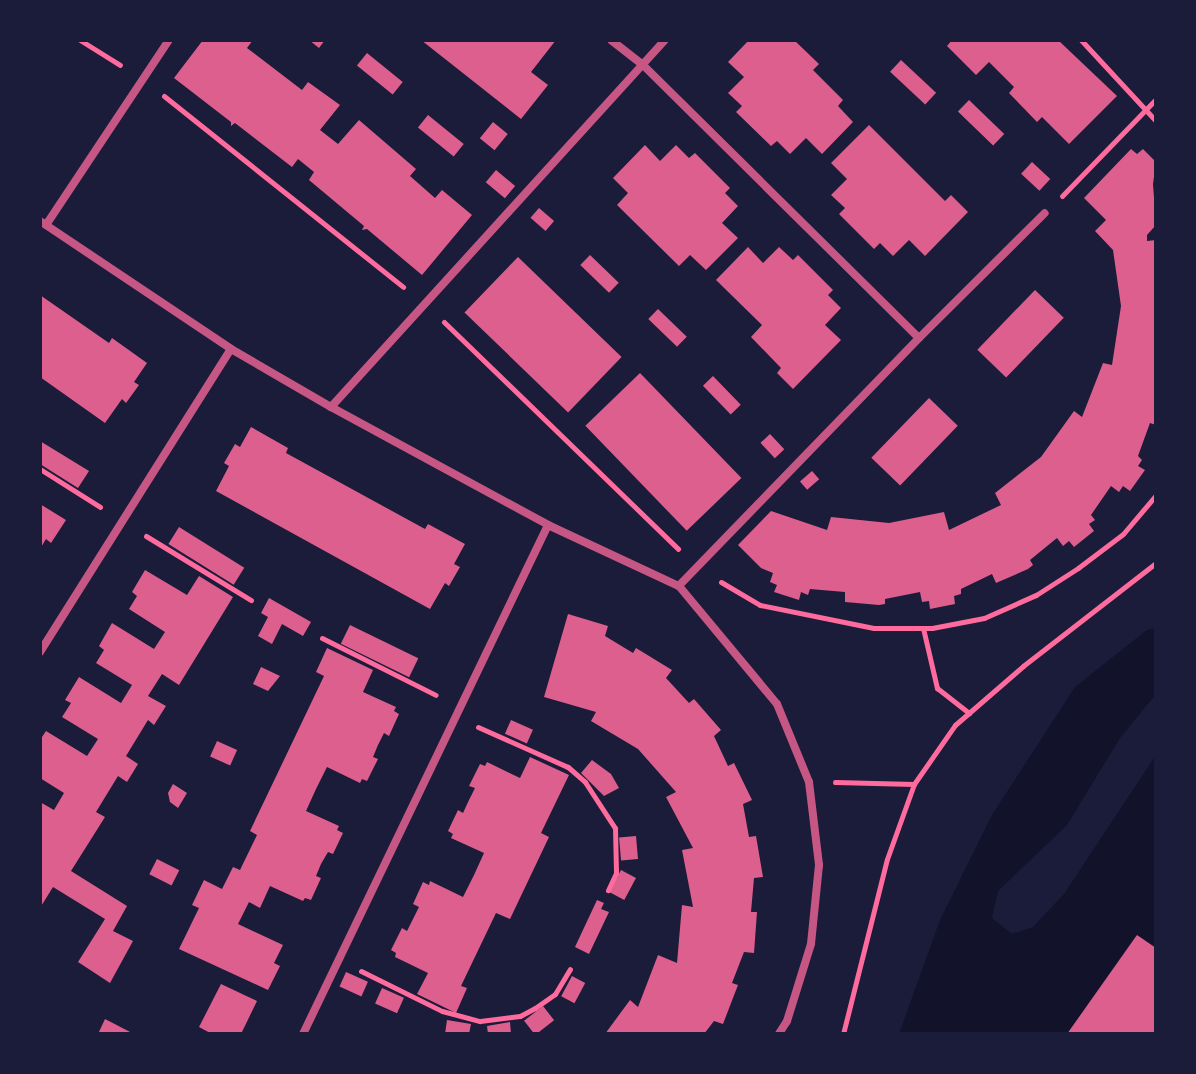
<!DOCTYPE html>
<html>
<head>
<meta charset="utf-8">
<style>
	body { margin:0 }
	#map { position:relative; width:1196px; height:1074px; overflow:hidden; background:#1b1b3a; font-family:"Source Sans 3",sans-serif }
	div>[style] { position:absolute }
	.water>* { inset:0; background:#12122b }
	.building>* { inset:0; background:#dd5f8e; transform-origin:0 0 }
	.path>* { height:5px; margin:-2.5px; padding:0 2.5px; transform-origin:2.5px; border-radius:2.5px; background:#ff6b9d }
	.minor>* { height:8px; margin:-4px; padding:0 4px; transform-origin:4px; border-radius:4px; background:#c65784 }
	span { translate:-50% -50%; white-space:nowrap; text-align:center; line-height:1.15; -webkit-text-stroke:6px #1b1b3a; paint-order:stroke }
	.frame { position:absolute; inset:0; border:42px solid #1b1b3a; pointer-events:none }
</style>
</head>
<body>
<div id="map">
	<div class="water">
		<i style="clip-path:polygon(1156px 628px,1156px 694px,1120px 738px,1067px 825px,998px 891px,992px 918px,1012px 934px,1033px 927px,1064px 894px,1156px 755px,1156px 948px,1136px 935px,1067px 1034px,899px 1034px,940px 920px,992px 815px,1075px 687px,1147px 630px)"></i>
	</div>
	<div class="building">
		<i style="clip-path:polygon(203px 40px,253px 40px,247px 48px,302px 90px,308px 82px,340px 105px,320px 130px,338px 144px,359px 120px,416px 169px,410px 176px,435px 198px,442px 190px,472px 215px,422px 275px,367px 229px,362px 230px,364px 226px,309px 180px,314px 172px,298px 159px,292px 167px,235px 123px,231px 126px,231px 122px,174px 78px)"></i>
		<i style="clip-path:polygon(309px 40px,325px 40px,319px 48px)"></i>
		<i style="clip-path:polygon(421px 40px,556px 40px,531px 72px,548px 85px,521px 119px)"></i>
		<i style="clip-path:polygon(749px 40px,794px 40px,819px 64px,813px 70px,843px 100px,838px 106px,853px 122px,822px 154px,806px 138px,790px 154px,777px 141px,771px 146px,736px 112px,742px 106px,728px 93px,744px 77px,728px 62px)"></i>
		<i style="clip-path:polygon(952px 40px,1058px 40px,1117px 96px,1069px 144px,1042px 117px,1037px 122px,1009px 93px,1014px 87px,989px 62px,976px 75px,947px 46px)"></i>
		<i style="left:367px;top:53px;width:46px;height:16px;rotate:39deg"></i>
		<i style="left:901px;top:60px;width:48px;height:16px;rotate:43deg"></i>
		<i style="left:969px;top:100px;width:49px;height:16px;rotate:44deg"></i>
		<i style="left:428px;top:115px;width:46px;height:16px;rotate:39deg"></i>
		<i style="left:493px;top:122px;width:19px;height:21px;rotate:39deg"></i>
		<i style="clip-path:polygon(869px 125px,945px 201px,951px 195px,968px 212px,925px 256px,909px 240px,893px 256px,880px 243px,874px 249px,839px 214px,845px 208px,831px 195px,847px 179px,831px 163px)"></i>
		<i style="clip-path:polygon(645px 145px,660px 161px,676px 145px,689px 158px,695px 153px,730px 188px,725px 193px,738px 206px,722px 223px,738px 238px,706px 270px,690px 255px,679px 266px,617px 205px,628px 193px,613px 178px)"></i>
		<i style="clip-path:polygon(1131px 149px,1137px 154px,1143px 149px,1156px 162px,1153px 184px,1156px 225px,1147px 235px,1147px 241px,1156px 240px,1156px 425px,1150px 423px,1138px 456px,1142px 460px,1138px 466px,1145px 470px,1130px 491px,1123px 486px,1119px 492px,1111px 486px,1091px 515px,1095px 520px,1089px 524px,1094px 531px,1074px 547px,1069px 541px,1063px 546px,1057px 538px,1030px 560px,1033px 565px,1028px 569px,996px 583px,992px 574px,961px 589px,961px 594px,954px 596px,955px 604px,930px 609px,929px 601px,922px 602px,920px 592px,885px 599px,885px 604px,879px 605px,845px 602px,845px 592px,810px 589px,808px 595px,801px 592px,799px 600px,774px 592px,777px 585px,770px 582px,773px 573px,761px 568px,738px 545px,771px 511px,827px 530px,831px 517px,889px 523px,944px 512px,949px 530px,1001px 505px,995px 493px,1041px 457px,1074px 411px,1082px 417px,1103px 363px,1112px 365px,1121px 306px,1113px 250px,1095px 231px,1106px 220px,1084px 198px)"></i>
		<i style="left:1032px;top:162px;width:25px;height:16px;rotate:43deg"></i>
		<i style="left:496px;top:170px;width:25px;height:16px;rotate:40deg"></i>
		<i style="left:539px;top:208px;width:20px;height:13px;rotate:41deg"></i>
		<i style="clip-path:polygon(748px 247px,763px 263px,779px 247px,793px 260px,798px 255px,833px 290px,828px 295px,841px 308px,825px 325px,841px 340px,793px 389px,777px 373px,781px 368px,751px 337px,762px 325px,716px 280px)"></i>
		<i style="left:590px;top:255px;width:40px;height:14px;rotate:44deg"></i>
		<i style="left:518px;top:257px;width:144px;height:77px;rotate:44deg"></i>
		<i style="left:1035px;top:290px;width:40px;height:83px;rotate:44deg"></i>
		<i style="clip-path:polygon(40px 295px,109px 343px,112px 338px,147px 363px,134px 382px,139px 385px,126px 403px,122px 399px,105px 423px,40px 377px)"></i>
		<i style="left:658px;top:309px;width:40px;height:14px;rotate:44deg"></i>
		<i style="left:640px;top:373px;width:146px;height:76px;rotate:46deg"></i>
		<i style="left:713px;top:376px;width:40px;height:14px;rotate:46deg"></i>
		<i style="left:929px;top:398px;width:40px;height:83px;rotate:44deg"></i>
		<i style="clip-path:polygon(251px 427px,288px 448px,286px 453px,425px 529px,428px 524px,465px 544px,454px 564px,460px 567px,449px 586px,445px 583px,430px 609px,216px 491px,229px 466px,224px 463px,235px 444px,240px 447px)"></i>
		<i style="left:770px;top:434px;width:21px;height:13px;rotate:47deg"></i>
		<i style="clip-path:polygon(40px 441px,89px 471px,78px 488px,40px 464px)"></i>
		<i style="left:812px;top:471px;width:11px;height:16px;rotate:49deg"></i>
		<i style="clip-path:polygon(40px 504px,66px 520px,51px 543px,46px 539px,40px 549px)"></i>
		<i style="left:179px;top:527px;width:77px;height:20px;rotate:32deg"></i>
		<i style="clip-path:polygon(145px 570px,187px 595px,199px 576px,233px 597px,179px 685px,162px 674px,148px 696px,166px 706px,154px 725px,148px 720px,126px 756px,138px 764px,127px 782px,118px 776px,96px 812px,105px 817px,71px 871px,127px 906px,113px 931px,133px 941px,110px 983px,78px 962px,105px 919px,53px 887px,40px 908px,40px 802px,54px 810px,64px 793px,40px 778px,40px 740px,46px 731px,87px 756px,98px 739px,62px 717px,71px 703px,65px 700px,79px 677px,121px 703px,132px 685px,96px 663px,104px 650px,99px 646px,112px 623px,154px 649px,165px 632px,129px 609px,137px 596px,132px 592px)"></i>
		<i style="clip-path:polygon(269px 598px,311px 622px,303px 636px,282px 624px,272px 644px,258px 636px,268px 617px,261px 613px)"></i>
		<i style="clip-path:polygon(568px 614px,608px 626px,605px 636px,633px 653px,636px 648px,672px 670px,666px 678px,689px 703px,694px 699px,721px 730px,714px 736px,728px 766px,734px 763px,752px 800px,743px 804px,749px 837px,756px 836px,763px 877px,754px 878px,751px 912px,757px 912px,754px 953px,744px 952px,732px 983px,738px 985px,723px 1024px,714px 1021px,704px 1034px,605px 1034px,630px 1000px,638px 1007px,658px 955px,677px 963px,682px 905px,693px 907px,682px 850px,693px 848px,666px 797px,676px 792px,638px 749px,591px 721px,596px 712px,544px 697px)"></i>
		<i style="left:350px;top:625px;width:76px;height:21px;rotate:26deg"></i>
		<i style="clip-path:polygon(327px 648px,373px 670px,363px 692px,396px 707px,394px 711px,399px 714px,389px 736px,384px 733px,378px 745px,373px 757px,378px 759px,367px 781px,362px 779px,360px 783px,327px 767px,316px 789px,306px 811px,339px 826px,337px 830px,343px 833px,333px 854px,328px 852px,321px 864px,316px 876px,321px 878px,311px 900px,305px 898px,303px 901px,270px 886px,260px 908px,249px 902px,238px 924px,283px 945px,274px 963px,280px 966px,268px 990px,179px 949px,199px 908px,192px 905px,204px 880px,222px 889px,233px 867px,240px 870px,257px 835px,250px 831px,324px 676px,316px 672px)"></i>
		<i style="clip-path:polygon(261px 667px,280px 676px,268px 691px,253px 684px)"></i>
		<i style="left:511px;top:720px;width:24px;height:15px;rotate:24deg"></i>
		<i style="left:217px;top:741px;width:22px;height:17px;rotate:24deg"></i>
		<i style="clip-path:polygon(530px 757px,569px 775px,541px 833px,549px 837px,510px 919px,496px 913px,461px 986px,467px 988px,456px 1013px,417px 994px,428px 973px,395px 957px,396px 953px,391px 950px,402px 928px,407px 931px,419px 907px,413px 904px,423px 882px,429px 885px,430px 881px,463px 897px,474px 875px,484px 853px,451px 838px,453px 834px,448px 831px,458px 810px,463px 813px,469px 800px,475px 788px,469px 786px,480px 764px,485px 766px,487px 762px,520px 778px)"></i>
		<i style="clip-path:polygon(592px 760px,611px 774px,619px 788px,604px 796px,581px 773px)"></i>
		<i style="clip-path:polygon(173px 784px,187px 793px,178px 808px,170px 802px,168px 793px)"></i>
		<i style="left:636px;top:836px;width:23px;height:17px;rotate:85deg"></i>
		<i style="left:157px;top:859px;width:25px;height:17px;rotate:27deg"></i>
		<i style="left:621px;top:870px;width:17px;height:25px;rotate:28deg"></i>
		<i style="clip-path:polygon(597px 900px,604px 903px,601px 909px,609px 912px,589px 954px,575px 947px)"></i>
		<i style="clip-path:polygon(1137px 935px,1156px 948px,1156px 1034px,1067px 1034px)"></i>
		<i style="left:346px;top:972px;width:24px;height:16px;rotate:24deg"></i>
		<i style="left:572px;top:976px;width:15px;height:23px;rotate:28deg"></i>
		<i style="clip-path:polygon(221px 984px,257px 1001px,241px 1034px,212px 1034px,199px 1027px)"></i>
		<i style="left:382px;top:988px;width:24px;height:17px;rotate:24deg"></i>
		<i style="left:543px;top:1006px;width:18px;height:24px;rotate:52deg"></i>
		<i style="clip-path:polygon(105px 1019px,134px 1034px,98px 1034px)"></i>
		<i style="clip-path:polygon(447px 1020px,471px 1024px,469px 1034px,445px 1034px)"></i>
		<i style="clip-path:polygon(510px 1022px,511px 1034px,488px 1034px,487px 1026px)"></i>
	</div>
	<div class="path">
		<i style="left:80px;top:40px;width:47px;rotate:32deg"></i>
		<i style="left:1081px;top:40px;width:110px;rotate:47.2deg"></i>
		<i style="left:164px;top:96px;width:306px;rotate:38.6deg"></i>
		<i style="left:1062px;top:196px;width:135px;rotate:-45.9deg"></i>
		<i style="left:444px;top:322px;width:326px;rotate:44.1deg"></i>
		<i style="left:40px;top:469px;width:71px;rotate:32.3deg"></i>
		<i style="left:146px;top:536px;width:123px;rotate:31.4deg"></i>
		<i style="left:721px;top:582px;width:45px;rotate:30.5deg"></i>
		<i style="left:760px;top:605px;width:116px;rotate:11.4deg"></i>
		<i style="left:874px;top:628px;width:58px"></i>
		<i style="left:932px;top:628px;width:53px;rotate:-10.9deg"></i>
		<i style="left:984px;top:618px;width:57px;rotate:-23.9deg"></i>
		<i style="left:1036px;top:595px;width:50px;rotate:-32.7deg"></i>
		<i style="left:1078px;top:568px;width:56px;rotate:-37.1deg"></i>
		<i style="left:1123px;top:534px;width:51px;rotate:-49.8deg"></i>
		<i style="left:923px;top:628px;width:62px;rotate:76.9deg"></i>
		<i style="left:937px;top:688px;width:41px;rotate:38deg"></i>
		<i style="left:322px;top:638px;width:127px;rotate:26.6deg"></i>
		<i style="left:478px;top:727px;width:98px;rotate:24deg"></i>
		<i style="left:568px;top:767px;width:23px;rotate:41deg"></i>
		<i style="left:585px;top:782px;width:55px;rotate:56.9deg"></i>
		<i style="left:615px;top:828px;width:45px;rotate:88.7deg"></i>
		<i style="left:616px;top:873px;width:19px;rotate:115deg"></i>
		<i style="left:835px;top:782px;width:79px;rotate:1.5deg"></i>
		<i style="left:361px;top:971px;width:90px;rotate:26.3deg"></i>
		<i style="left:442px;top:1011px;width:39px;rotate:15deg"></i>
		<i style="left:480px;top:1021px;width:40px;rotate:-7.1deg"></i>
		<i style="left:520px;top:1016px;width:17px;rotate:-28deg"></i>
		<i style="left:535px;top:1008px;width:24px;rotate:-35deg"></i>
		<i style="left:555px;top:994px;width:29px;rotate:-59deg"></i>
		<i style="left:843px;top:1034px;width:180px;rotate:-75.9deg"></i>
		<i style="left:887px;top:859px;width:80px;rotate:-70.2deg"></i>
		<i style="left:914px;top:784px;width:72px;rotate:-55.2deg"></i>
		<i style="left:955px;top:725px;width:90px;rotate:-40.9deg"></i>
		<i style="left:1023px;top:666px;width:168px;rotate:-37.8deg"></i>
	</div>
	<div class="minor">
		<i style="left:611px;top:40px;width:41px;rotate:38deg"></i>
		<i style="left:643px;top:65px;width:388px;rotate:44.7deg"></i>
		<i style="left:919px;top:338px;width:345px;rotate:134.1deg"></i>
		<i style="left:40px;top:221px;width:230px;rotate:33.8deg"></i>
		<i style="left:231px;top:349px;width:116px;rotate:30.1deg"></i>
		<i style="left:331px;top:407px;width:247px;rotate:28.5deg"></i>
		<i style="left:548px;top:525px;width:145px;rotate:25deg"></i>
		<i style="left:679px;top:586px;width:153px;rotate:50.3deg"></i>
		<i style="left:777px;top:704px;width:84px;rotate:67.7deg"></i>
		<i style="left:809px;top:782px;width:84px;rotate:83.1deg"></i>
		<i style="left:819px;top:865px;width:79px;rotate:95.8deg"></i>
		<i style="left:811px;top:944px;width:81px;rotate:107.3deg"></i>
		<i style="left:787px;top:1021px;width:15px;rotate:122deg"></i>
		<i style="left:46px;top:225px;width:222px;rotate:-56.4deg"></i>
		<i style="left:919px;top:338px;width:177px;rotate:-44.8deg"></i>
		<i style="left:331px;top:407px;width:496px;rotate:-47.7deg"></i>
		<i style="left:40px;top:652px;width:358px;rotate:-57.8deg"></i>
		<i style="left:303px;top:1034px;width:565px;rotate:-64.3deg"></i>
	</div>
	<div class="frame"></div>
</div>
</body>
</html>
